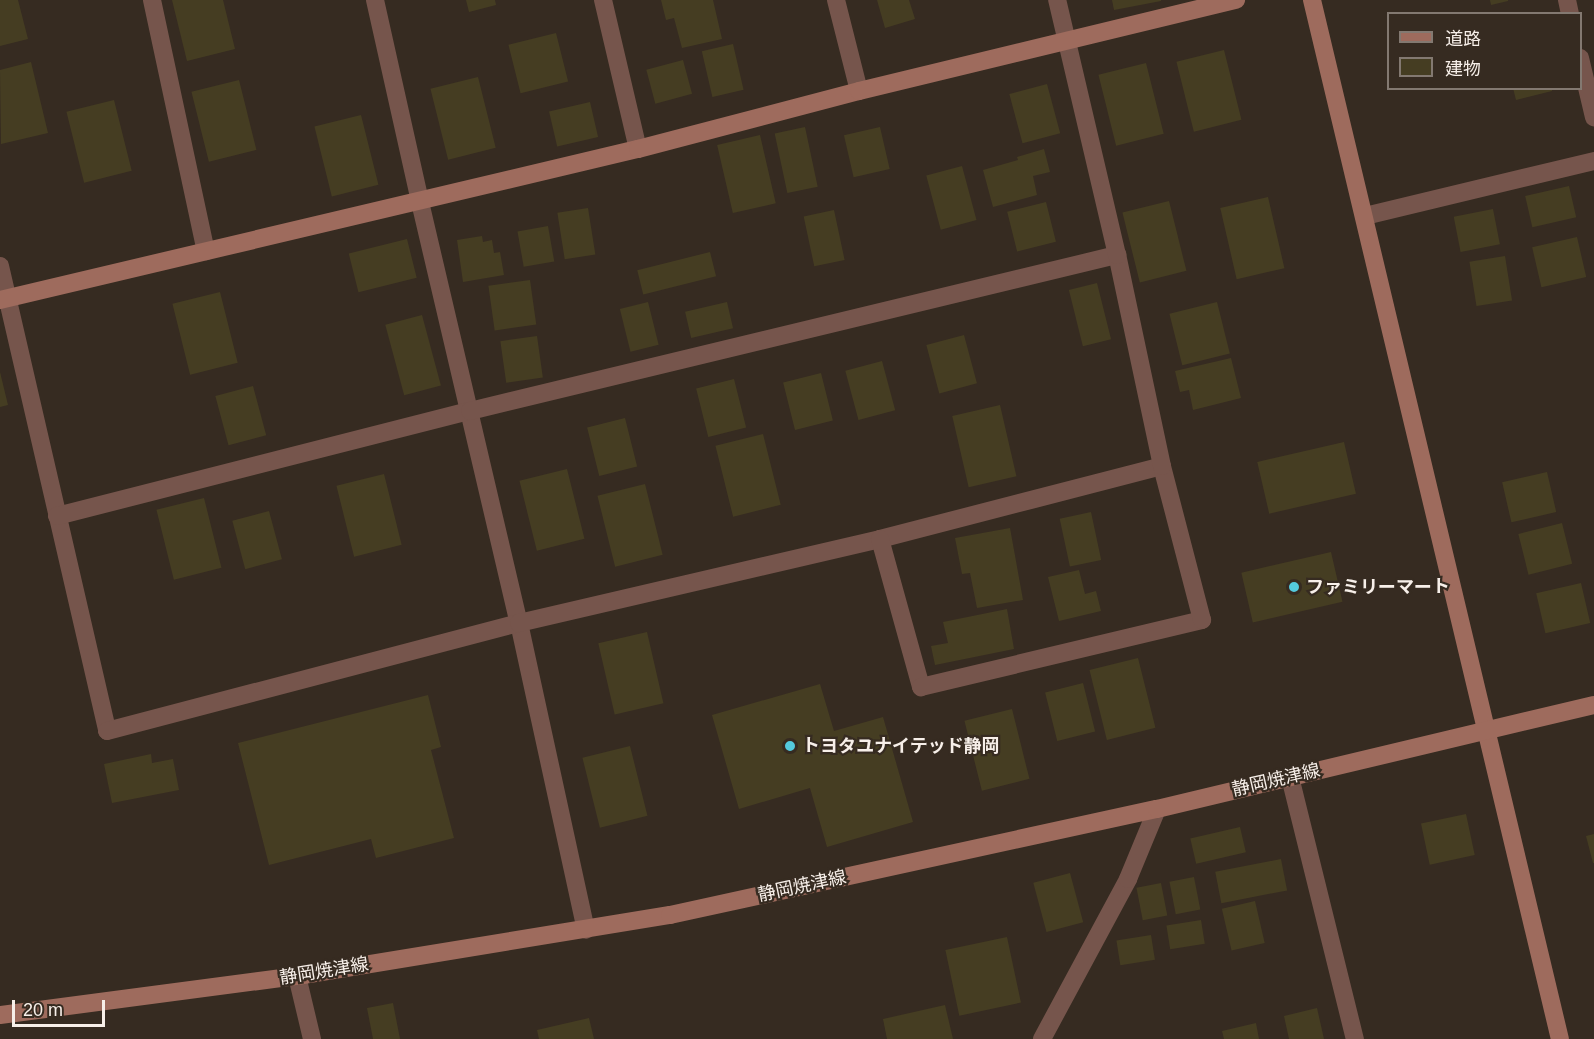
<!DOCTYPE html>
<html>
<head>
<meta charset="utf-8">
<style>
	body { margin:0 }
	#map { position:relative; width:1594px; height:1039px; overflow:hidden; background:#362b21; font-family:Arial,"Noto Sans JP",sans-serif }
	div>[style] { position:absolute }
	.building>* { inset:0; background:#453d22; transform-origin:0 0 }
	.street>* { height:18px; margin:-9px; padding:0 9px; transform-origin:9px; border-radius:9px; background:#76554c }
	.secondary>* { height:18px; margin:-9px; padding:0 9px; transform-origin:9px; border-radius:9px; background:#9e6b5d }
	.dots>* { width:16px; height:16px; translate:-50% -50%; box-sizing:border-box; border:3px solid #362b21; border-radius:50% }
	span { translate:-50% -50%; white-space:nowrap; text-align:center; line-height:1.15; -webkit-text-stroke:4.5px #362b21; paint-order:stroke }
	.poi-label { font-size:18px; color:#f7efe9; font-weight:700 }
	.left { translate:0 -50%; text-align:left }
	.street-label { font-size:18px; color:#f7efe9 }
	.legend { position:absolute; left:1387px; top:12px; width:195px; height:78px; box-sizing:border-box; background:#362b21; border:2px solid #837971; margin:0; padding:8px 10px; list-style:none; font-size:18px; color:#f7efe9 }
	.legend li { display:flex; align-items:center; gap:12px; height:30px }
	.legend b { width:30px; border:2px solid #837971 }
	.scale { position:absolute; left:12px; top:1000px; width:93px; height:27px; box-sizing:border-box; border:3px solid #f7efe9; border-top:0; padding-left:8px; font-size:18px; line-height:21px; white-space:nowrap; color:#f7efe9; -webkit-text-stroke:4px #362b21; paint-order:stroke }
</style>
</head>
<body>
<div id="map">
	<div class="building">
		<i style="clip-path:polygon(0 0,18px 0,28px 39px,0 46px)"></i>
		<i style="clip-path:polygon(172px 0,223px 0,235px 49px,187px 61px)"></i>
		<i style="clip-path:polygon(466px 0,495px 0,496px 5px,469px 12px)"></i>
		<i style="clip-path:polygon(661px 0,713px 0,722px 39px,682px 48px,674px 18px,666px 20px)"></i>
		<i style="clip-path:polygon(877px 0,909px 0,915px 19px,885px 28px)"></i>
		<i style="clip-path:polygon(1112px 0,1161px 0,1161px 1px,1114px 10px)"></i>
		<i style="clip-path:polygon(1490px 0,1508px 0,1508px 1px,1491px 5px)"></i>
		<i style="left:556px;top:33px;width:50px;height:49px;rotate:76deg"></i>
		<i style="left:733px;top:44px;width:47px;height:32px;rotate:77deg"></i>
		<i style="left:1224px;top:50px;width:72px;height:49px;rotate:76deg"></i>
		<i style="left:683px;top:60px;width:35px;height:38px;rotate:75deg"></i>
		<i style="clip-path:polygon(31px 62px,48px 133px,1px 144px,0 70px)"></i>
		<i style="left:1146px;top:63px;width:73px;height:49px;rotate:76deg"></i>
		<i style="left:478px;top:77px;width:73px;height:49px;rotate:76deg"></i>
		<i style="left:239px;top:80px;width:72px;height:49px;rotate:76deg"></i>
		<i style="left:1047px;top:84px;width:51px;height:39px;rotate:75deg"></i>
		<i style="clip-path:polygon(1513px 88px,1552px 88px,1552px 91px,1516px 100px)"></i>
		<i style="left:114px;top:100px;width:73px;height:49px;rotate:76deg"></i>
		<i style="left:590px;top:102px;width:36px;height:42px;rotate:77deg"></i>
		<i style="left:361px;top:115px;width:72px;height:48px;rotate:76deg"></i>
		<i style="left:805px;top:127px;width:61px;height:31px;rotate:78deg"></i>
		<i style="left:880px;top:127px;width:43px;height:37px;rotate:77deg"></i>
		<i style="left:760px;top:135px;width:70px;height:44px;rotate:77deg"></i>
		<i style="clip-path:polygon(1044px 149px,1050px 172px,1033px 176px,1037px 195px,993px 207px,983px 170px,1018px 160px,1017px 157px)"></i>
		<i style="left:962px;top:166px;width:56px;height:37px;rotate:75deg"></i>
		<i style="left:1569px;top:186px;width:32px;height:45px;rotate:77deg"></i>
		<i style="left:1268px;top:197px;width:73px;height:49px;rotate:77deg"></i>
		<i style="left:1169px;top:201px;width:72px;height:48px;rotate:76deg"></i>
		<i style="left:1046px;top:202px;width:41px;height:40px;rotate:76deg"></i>
		<i style="left:588px;top:208px;width:47px;height:31px;rotate:81deg"></i>
		<i style="left:1493px;top:209px;width:36px;height:40px;rotate:79deg"></i>
		<i style="left:834px;top:210px;width:51px;height:31px;rotate:78deg"></i>
		<i style="left:548px;top:226px;width:36px;height:31px;rotate:80deg"></i>
		<i style="clip-path:polygon(482px 236px,483px 242px,492px 240px,494px 253px,500px 252px,504px 275px,463px 282px,457px 240px)"></i>
		<i style="left:1577px;top:237px;width:41px;height:46px;rotate:77deg"></i>
		<i style="left:407px;top:239px;width:40px;height:60px;rotate:76deg"></i>
		<i style="left:710px;top:252px;width:25px;height:75px;rotate:76deg"></i>
		<i style="left:1505px;top:256px;width:45px;height:36px;rotate:81deg"></i>
		<i style="left:530px;top:280px;width:45px;height:42px;rotate:82deg"></i>
		<i style="left:1097px;top:283px;width:58px;height:29px;rotate:76deg"></i>
		<i style="left:220px;top:292px;width:73px;height:49px;rotate:76deg"></i>
		<i style="left:648px;top:302px;width:44px;height:29px;rotate:76deg"></i>
		<i style="left:727px;top:302px;width:27px;height:43px;rotate:77deg"></i>
		<i style="left:1217px;top:302px;width:53px;height:49px;rotate:76deg"></i>
		<i style="left:422px;top:315px;width:73px;height:38px;rotate:75deg"></i>
		<i style="left:964px;top:335px;width:50px;height:39px;rotate:75deg"></i>
		<i style="left:537px;top:336px;width:42px;height:37px;rotate:82deg"></i>
		<i style="clip-path:polygon(1231px 358px,1241px 398px,1193px 410px,1189px 390px,1180px 392px,1175px 371px)"></i>
		<i style="left:882px;top:361px;width:51px;height:38px;rotate:75deg"></i>
		<i style="clip-path:polygon(0 372px,8px 405px,0 407px)"></i>
		<i style="left:821px;top:373px;width:49px;height:39px;rotate:76deg"></i>
		<i style="left:734px;top:379px;width:50px;height:39px;rotate:76deg"></i>
		<i style="left:253px;top:386px;width:51px;height:39px;rotate:75deg"></i>
		<i style="left:1000px;top:405px;width:73px;height:49px;rotate:77deg"></i>
		<i style="left:625px;top:418px;width:50px;height:39px;rotate:76deg"></i>
		<i style="left:763px;top:434px;width:73px;height:49px;rotate:76deg"></i>
		<i style="left:1344px;top:442px;width:53px;height:89px;rotate:77deg"></i>
		<i style="left:567px;top:469px;width:72px;height:49px;rotate:76deg"></i>
		<i style="left:1547px;top:472px;width:41px;height:46px;rotate:77deg"></i>
		<i style="left:384px;top:474px;width:73px;height:49px;rotate:76deg"></i>
		<i style="left:645px;top:484px;width:73px;height:49px;rotate:76deg"></i>
		<i style="left:204px;top:498px;width:72px;height:49px;rotate:76deg"></i>
		<i style="left:269px;top:511px;width:50px;height:38px;rotate:75deg"></i>
		<i style="left:1091px;top:512px;width:49px;height:32px;rotate:78deg"></i>
		<i style="left:1562px;top:523px;width:42px;height:45px;rotate:76deg"></i>
		<i style="clip-path:polygon(1010px 528px,1023px 600px,977px 608px,970px 573px,962px 574px,955px 538px)"></i>
		<i style="left:1331px;top:552px;width:51px;height:92px;rotate:77deg"></i>
		<i style="clip-path:polygon(1079px 570px,1085px 594px,1096px 591px,1101px 611px,1059px 621px,1048px 577px)"></i>
		<i style="left:1581px;top:583px;width:41px;height:46px;rotate:77deg"></i>
		<i style="clip-path:polygon(1007px 609px,1014px 649px,935px 665px,931px 646px,948px 643px,943px 622px)"></i>
		<i style="left:647px;top:632px;width:73px;height:50px;rotate:77deg"></i>
		<i style="left:1138px;top:658px;width:72px;height:50px;rotate:76deg"></i>
		<i style="left:1083px;top:683px;width:50px;height:39px;rotate:76deg"></i>
		<i style="clip-path:polygon(820px 684px,834px 731px,883px 717px,913px 822px,827px 847px,810px 788px,739px 809px,712px 715px)"></i>
		<i style="clip-path:polygon(428px 695px,441px 747px,431px 750px,454px 838px,376px 858px,371px 839px,269px 865px,238px 743px)"></i>
		<i style="left:1012px;top:709px;width:72px;height:49px;rotate:76deg"></i>
		<i style="left:630px;top:746px;width:72px;height:49px;rotate:76deg"></i>
		<i style="clip-path:polygon(151px 754px,152px 763px,173px 759px,179px 790px,112px 803px,104px 764px)"></i>
		<i style="left:1466px;top:814px;width:42px;height:46px;rotate:78deg"></i>
		<i style="left:1240px;top:827px;width:26px;height:51px;rotate:77deg"></i>
		<i style="clip-path:polygon(1594px 834px,1594px 863px,1593px 863px,1586px 836px)"></i>
		<i style="left:1281px;top:859px;width:32px;height:67px;rotate:79deg"></i>
		<i style="left:1070px;top:873px;width:51px;height:38px;rotate:75deg"></i>
		<i style="left:1194px;top:877px;width:33px;height:25px;rotate:79deg"></i>
		<i style="left:1161px;top:883px;width:33px;height:25px;rotate:79deg"></i>
		<i style="left:1255px;top:901px;width:43px;height:34px;rotate:77deg"></i>
		<i style="left:1201px;top:920px;width:24px;height:35px;rotate:81deg"></i>
		<i style="left:1151px;top:935px;width:25px;height:35px;rotate:81deg"></i>
		<i style="left:1007px;top:937px;width:67px;height:63px;rotate:78deg"></i>
		<i style="clip-path:polygon(393px 1003px,400px 1039px,373px 1039px,367px 1008px)"></i>
		<i style="clip-path:polygon(945px 1005px,953px 1039px,887px 1039px,883px 1019px)"></i>
		<i style="clip-path:polygon(1317px 1008px,1324px 1039px,1289px 1039px,1284px 1016px)"></i>
		<i style="clip-path:polygon(589px 1018px,594px 1039px,539px 1039px,537px 1030px)"></i>
		<i style="clip-path:polygon(1256px 1023px,1259px 1039px,1224px 1039px,1222px 1031px)"></i>
	</div>
	<div class="street">
		<i style="left:152px;top:0;width:257px;rotate:77.9deg"></i>
		<i style="left:375px;top:0;width:207px;rotate:77.4deg"></i>
		<i style="left:420px;top:202px;width:432px;rotate:76.8deg"></i>
		<i style="left:519px;top:623px;width:314px;rotate:77.7deg"></i>
		<i style="left:603px;top:0;width:153px;rotate:76.8deg"></i>
		<i style="left:836px;top:0;width:94px;rotate:75.8deg"></i>
		<i style="left:1567px;top:0;width:14px;rotate:78deg"></i>
		<i style="left:1580px;top:58px;width:61px;rotate:76.7deg"></i>
		<i style="left:1365px;top:216px;width:236px;rotate:-13.5deg"></i>
		<i style="left:0;top:266px;width:477px;rotate:77deg"></i>
		<i style="left:107px;top:731px;width:426px;rotate:-14.7deg"></i>
		<i style="left:519px;top:623px;width:371px;rotate:-13.1deg"></i>
		<i style="left:880px;top:539px;width:291px;rotate:-14.5deg"></i>
		<i style="left:57px;top:516px;width:426px;rotate:-14.3deg"></i>
		<i style="left:470px;top:411px;width:666px;rotate:-13.56deg"></i>
		<i style="left:880px;top:539px;width:154px;rotate:74.5deg"></i>
		<i style="left:921px;top:687px;width:289px;rotate:-13.4deg"></i>
		<i style="left:1202px;top:620px;width:159px;rotate:-104.6deg"></i>
		<i style="left:1162px;top:466px;width:216px;rotate:-102deg"></i>
		<i style="left:1117px;top:255px;width:262px;rotate:-103.2deg"></i>
		<i style="left:1290px;top:777px;width:270px;rotate:76.1deg"></i>
		<i style="left:297px;top:976px;width:65px;rotate:76.6deg"></i>
		<i style="left:1042px;top:1039px;width:182px;rotate:-61.7deg"></i>
		<i style="left:1128px;top:879px;width:76px;rotate:-67.5deg"></i>
	</div>
	<div class="secondary">
		<i style="left:1312px;top:0;width:1068px;rotate:76.58deg"></i>
		<i style="left:0;top:300px;width:656px;rotate:-13.32deg"></i>
		<i style="left:638px;top:149px;width:228px;rotate:-14.7deg"></i>
		<i style="left:859px;top:91px;width:388px;rotate:-13.6deg"></i>
		<i style="left:0;top:1015px;width:300px;rotate:-7.5deg"></i>
		<i style="left:297px;top:976px;width:378px;rotate:-9.3deg"></i>
		<i style="left:670px;top:915px;width:498px;rotate:-12.3deg"></i>
		<i style="left:1157px;top:809px;width:449px;rotate:-13.4deg"></i>
	</div>
	<div class="dots">
		<i style="left:1294px;top:587px;background:#54cadd"></i>
		<i style="left:790px;top:746px;background:#54cadd"></i>
	</div>
	<div class="poi-label">
		<span class="left" style="left:1306px;top:587px">ファミリーマート</span>
		<span class="left" style="left:802px;top:746px">トヨタユナイテッド静岡</span>
	</div>
	<div class="street-label">
		<span style="left:1276px;top:780px;rotate:-13deg">静岡焼津線</span>
		<span style="left:802px;top:886px;rotate:-12deg">静岡焼津線</span>
		<span style="left:324px;top:971px;rotate:-9deg">静岡焼津線</span>
	</div>
	<ul class="legend">
	<li><b style="height:8px;background:#9e6b5d"></b>道路</li>
	<li><b style="height:16px;background:#453d22"></b>建物</li>
	</ul>
	<div class="scale">20 m</div>
</div>
</body>
</html>
